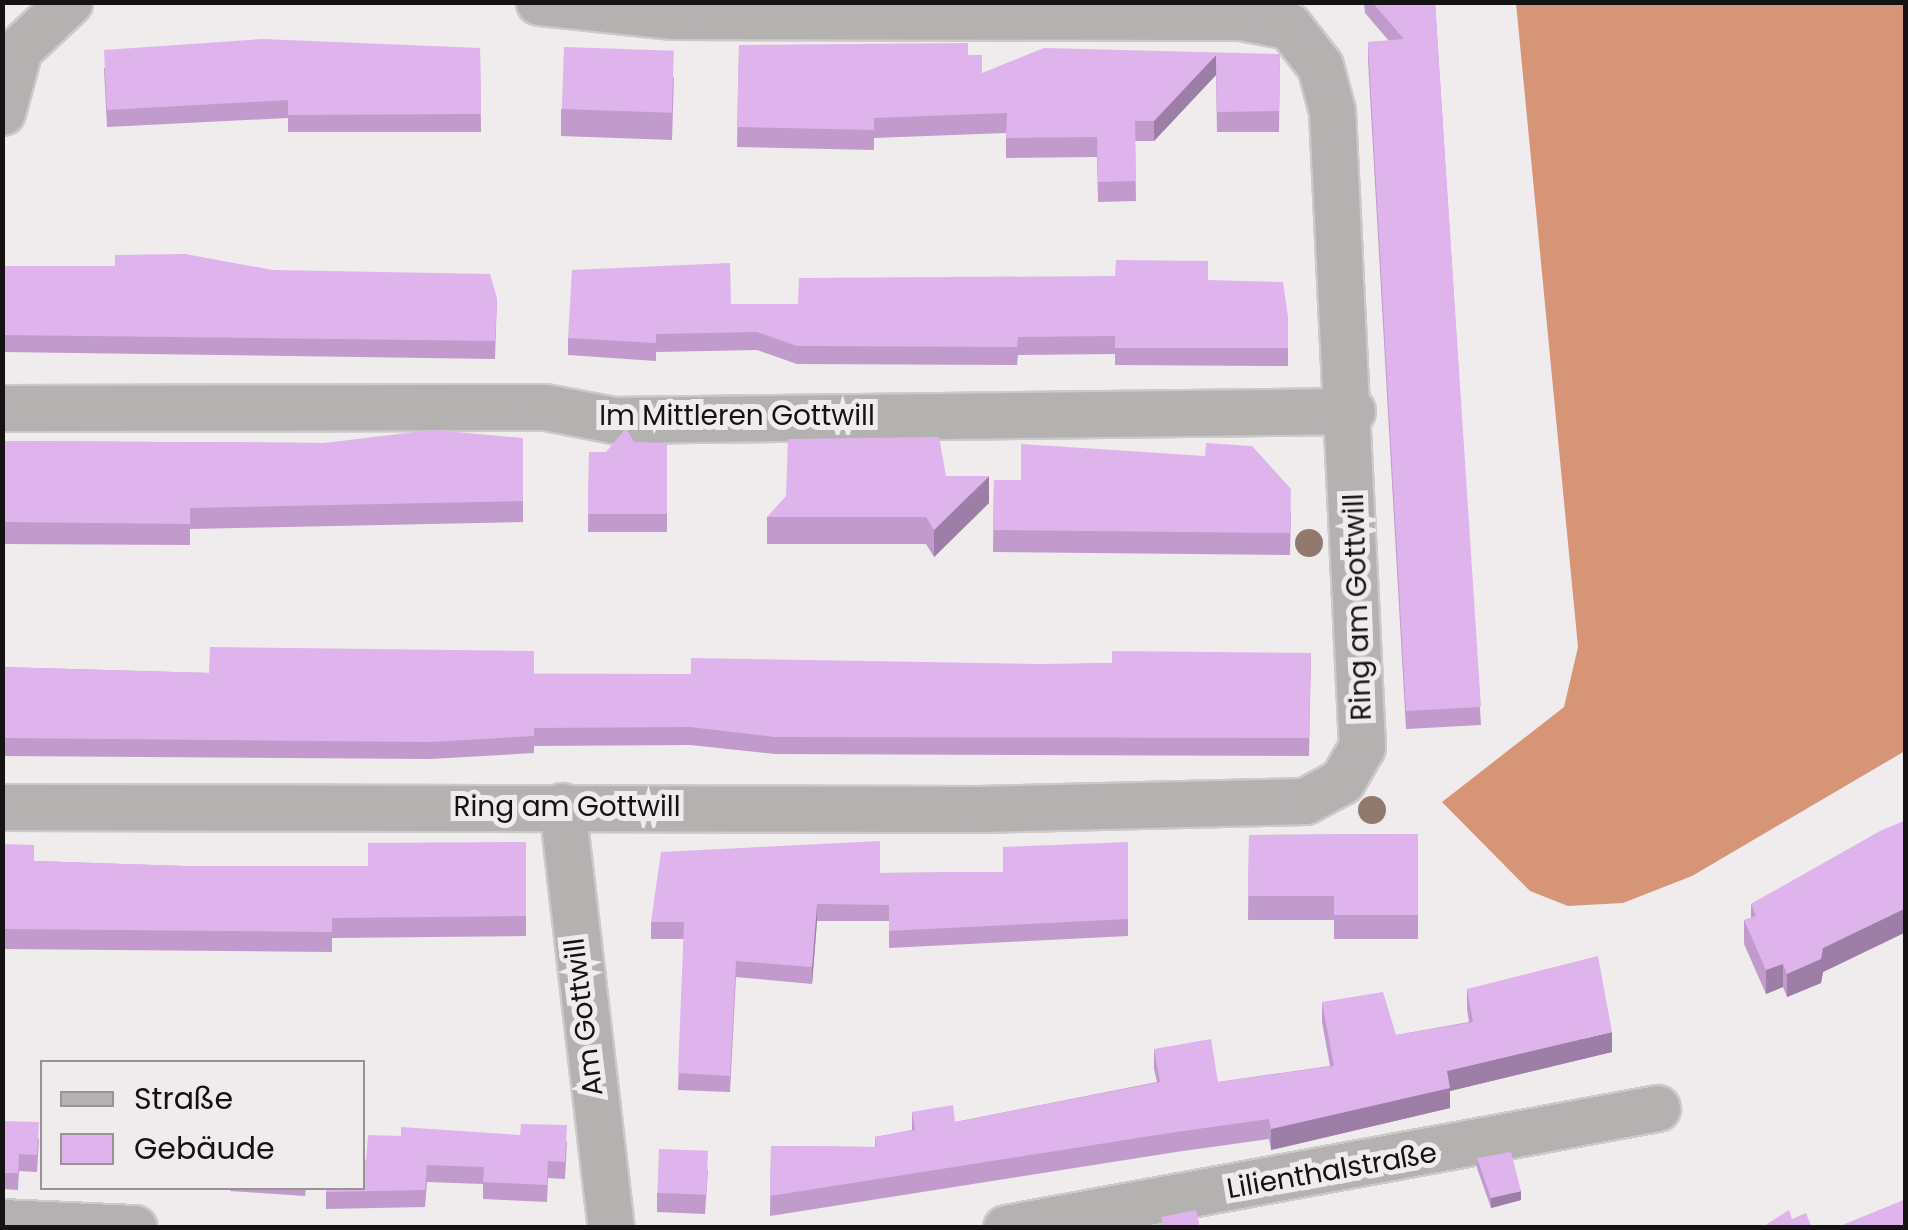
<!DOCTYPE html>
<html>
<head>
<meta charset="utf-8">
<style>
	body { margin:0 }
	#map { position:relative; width:1908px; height:1230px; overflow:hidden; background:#f0ebed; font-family:Poppins,sans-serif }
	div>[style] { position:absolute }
	.forest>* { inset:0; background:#d79578 }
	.roads { filter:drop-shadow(2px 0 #cdc8ca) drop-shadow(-2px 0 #cdc8ca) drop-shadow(0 2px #cdc8ca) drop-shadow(0 -2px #cdc8ca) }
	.minor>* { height:45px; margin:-22.5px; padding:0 22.5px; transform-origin:22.5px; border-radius:22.5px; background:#b4b1b1 }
	.trees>* { width:28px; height:28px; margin:-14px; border-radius:50%; background:#92796d }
	.wall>* { inset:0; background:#c09bcc }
	.shaded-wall>* { inset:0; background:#9c7ea6 }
	.building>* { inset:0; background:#dfb4ed; transform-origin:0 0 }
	span { translate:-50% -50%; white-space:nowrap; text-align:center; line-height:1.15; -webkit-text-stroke:10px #f0ebed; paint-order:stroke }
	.street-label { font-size:28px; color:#141213 }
	.frame { position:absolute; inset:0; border:5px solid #141213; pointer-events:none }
	.legend { position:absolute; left:40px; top:1060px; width:325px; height:130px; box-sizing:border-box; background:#f0ebed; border:2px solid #989496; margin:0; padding:12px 18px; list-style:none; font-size:30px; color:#141213 }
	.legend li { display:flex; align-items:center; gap:20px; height:50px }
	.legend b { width:50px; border:2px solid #989496 }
</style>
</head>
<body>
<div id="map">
	<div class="forest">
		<i style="clip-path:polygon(1516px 3px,1905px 3px,1905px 751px,1692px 876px,1623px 903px,1568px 906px,1530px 891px,1442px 802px,1564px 707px,1578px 647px)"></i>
	</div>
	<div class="roads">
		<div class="minor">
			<i style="left:2px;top:112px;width:65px;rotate:-74.9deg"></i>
			<i style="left:19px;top:49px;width:69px;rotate:-43.2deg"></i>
			<i style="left:2px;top:408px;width:543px;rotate:-0.11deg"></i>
			<i style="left:545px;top:407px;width:69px;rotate:10.8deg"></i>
			<i style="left:613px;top:420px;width:739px;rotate:-0.7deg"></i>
			<i style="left:562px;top:806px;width:425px;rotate:83.4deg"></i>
			<i style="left:2px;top:807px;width:977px;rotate:0.12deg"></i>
			<i style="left:979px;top:809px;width:326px;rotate:-1.4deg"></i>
			<i style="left:1305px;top:801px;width:42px;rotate:-28.4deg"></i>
			<i style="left:1342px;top:781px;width:39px;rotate:-60deg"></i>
			<i style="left:1362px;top:747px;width:637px;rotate:-92.7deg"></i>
			<i style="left:1332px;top:111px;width:47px;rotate:-104.9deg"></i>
			<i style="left:1320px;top:66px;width:51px;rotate:-127.8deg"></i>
			<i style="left:1289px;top:26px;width:50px;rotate:-169.6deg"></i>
			<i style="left:1240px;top:17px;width:569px;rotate:-179.9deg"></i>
			<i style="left:671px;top:16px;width:133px;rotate:-173.9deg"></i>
			<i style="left:2px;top:1222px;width:132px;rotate:2.6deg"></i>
			<i style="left:1006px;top:1228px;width:662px;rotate:-10.44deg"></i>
		</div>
	</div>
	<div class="trees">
		<i style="left:1309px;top:543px"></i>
		<i style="left:1372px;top:810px"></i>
	</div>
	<div class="wall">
		<i style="clip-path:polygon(1364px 2px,1435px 2px,1481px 725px,1406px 729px,1368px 60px,1368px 42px,1389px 41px,1365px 13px)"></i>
		<i style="clip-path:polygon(739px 45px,968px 55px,982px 73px,1280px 54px,1279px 132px,1217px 132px,1216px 75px,1154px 141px,1135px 141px,1136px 201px,1098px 202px,1097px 157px,1006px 158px,1006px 133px,874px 138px,874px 150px,737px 147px)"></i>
		<i style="clip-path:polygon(480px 48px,481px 132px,288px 132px,288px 118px,107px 127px,104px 68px)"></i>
		<i style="clip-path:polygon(674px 77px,672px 140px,561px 136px,561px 109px)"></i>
		<i style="clip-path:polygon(2px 266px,497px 298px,495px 359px,2px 352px)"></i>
		<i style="clip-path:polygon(1208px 280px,1288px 317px,1288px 366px,1115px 365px,1115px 354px,1018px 355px,1017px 365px,797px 364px,757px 350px,656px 352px,656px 361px,568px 355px,568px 338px,731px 304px,798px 304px)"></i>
		<i style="clip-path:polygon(523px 438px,523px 522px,190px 529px,190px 545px,2px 544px,2px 441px,324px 443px)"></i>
		<i style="clip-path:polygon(634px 442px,667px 443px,667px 532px,588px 532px,589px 452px,606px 452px)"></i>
		<i style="clip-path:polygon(946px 476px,989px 503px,934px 557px,926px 544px,767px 544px,767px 517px)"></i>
		<i style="clip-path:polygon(994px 480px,1291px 511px,1290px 555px,993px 552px)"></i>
		<i style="clip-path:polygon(1311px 653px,1309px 756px,775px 754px,690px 745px,534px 746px,534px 753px,430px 759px,2px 756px,2px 667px,209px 673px,691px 674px,1112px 663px)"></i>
		<i style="clip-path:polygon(1906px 820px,1906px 932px,1823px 972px,1821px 983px,1787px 997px,1783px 987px,1766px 994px,1744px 944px,1744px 920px,1751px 918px,1751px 904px)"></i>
		<i style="clip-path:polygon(1418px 834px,1418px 939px,1334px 939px,1334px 920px,1248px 920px,1249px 835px)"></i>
		<i style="clip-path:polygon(526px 842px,526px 936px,332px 938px,332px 952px,2px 949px,2px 844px,34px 861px,183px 866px,368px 866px)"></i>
		<i style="clip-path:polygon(1128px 842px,1128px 936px,889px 948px,889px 921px,817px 921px,812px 984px,736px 977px,730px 1092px,678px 1090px,684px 939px,651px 939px,651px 922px,880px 873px,1003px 872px)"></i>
		<i style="clip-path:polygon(1467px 989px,1612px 1052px,1450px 1091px,1450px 1108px,1271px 1150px,1269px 1139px,1176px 1152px,770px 1216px,771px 1146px,875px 1147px,875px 1137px,912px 1130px,912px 1112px,955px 1122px,1157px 1082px,1154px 1069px,1154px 1049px,1218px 1082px,1330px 1066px,1322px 1022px,1322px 1002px,1396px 1035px,1469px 1022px,1467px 1009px)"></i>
		<i style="clip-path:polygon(2px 1121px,39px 1139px,37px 1172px,19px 1171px,18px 1190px,2px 1189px)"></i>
		<i style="clip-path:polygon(567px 1142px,565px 1179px,548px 1178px,547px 1202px,483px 1199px,483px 1184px,427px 1182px,425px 1207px,326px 1209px,326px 1188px,366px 1160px)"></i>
		<i style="clip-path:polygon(1477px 1158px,1521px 1200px,1491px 1208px,1477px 1168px)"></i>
		<i style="clip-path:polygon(708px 1170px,705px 1214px,657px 1212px,657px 1193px)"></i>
		<i style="clip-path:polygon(113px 1188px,154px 1188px,154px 1190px)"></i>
		<i style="clip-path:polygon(230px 1188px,306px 1188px,305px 1196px,230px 1191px)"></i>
	</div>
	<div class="shaded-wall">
		<i style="clip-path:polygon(1216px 55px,1216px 75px,1154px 141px,1154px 121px)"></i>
		<i style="clip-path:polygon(989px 476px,989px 503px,934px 557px,934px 530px)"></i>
		<i style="clip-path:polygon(817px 904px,817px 921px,812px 984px,812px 967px)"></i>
		<i style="clip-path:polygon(1906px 908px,1906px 932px,1823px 972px,1821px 983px,1787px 997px,1787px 974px,1823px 948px)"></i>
		<i style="clip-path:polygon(1783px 964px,1783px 987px,1766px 994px,1766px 970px)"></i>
		<i style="clip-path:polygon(1612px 1032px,1612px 1052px,1450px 1091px,1450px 1108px,1271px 1150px,1271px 1129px,1447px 1071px)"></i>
		<i style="clip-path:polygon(1521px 1191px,1521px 1200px,1491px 1208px,1491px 1198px)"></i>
	</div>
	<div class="building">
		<i style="clip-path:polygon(1372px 2px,1435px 2px,1481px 707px,1406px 711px,1368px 42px,1404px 39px)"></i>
		<i style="clip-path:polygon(262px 39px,480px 48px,481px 114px,288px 115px,288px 100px,107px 110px,104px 50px)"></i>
		<i style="clip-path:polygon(968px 43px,968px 55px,982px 55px,982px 73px,1044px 48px,1280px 54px,1279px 111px,1217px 112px,1216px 55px,1154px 121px,1135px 121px,1136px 181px,1098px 182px,1097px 137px,1006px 138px,1007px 113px,874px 118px,874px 130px,737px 127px,739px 45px)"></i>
		<i style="left:564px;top:47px;width:110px;height:62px;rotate:2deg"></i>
		<i style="clip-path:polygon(185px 254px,273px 270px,490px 274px,497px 298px,495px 341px,2px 335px,2px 266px,115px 266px,115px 255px)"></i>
		<i style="clip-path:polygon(1116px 260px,1208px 261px,1208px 280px,1283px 282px,1288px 317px,1288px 348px,1115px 348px,1115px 336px,1018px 337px,1017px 347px,797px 346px,757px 332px,656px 334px,656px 343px,568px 338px,572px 270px,730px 263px,731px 304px,798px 304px,799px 278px,1115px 276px)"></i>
		<i style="clip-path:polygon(626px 428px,634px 442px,667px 443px,667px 514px,588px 514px,589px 452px,606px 452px)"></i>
		<i style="clip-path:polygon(432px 430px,523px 438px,523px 501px,190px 508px,190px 524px,2px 522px,2px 441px,324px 443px)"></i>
		<i style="clip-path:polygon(939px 437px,946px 476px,989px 476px,934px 530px,926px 517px,767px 517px,786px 496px,788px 439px)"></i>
		<i style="clip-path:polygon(1206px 443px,1252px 446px,1291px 489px,1290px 533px,993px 530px,994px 480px,1021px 480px,1021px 444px,1205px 456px)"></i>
		<i style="clip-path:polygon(210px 647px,534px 651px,534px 674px,691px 674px,691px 658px,1042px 664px,1112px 663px,1112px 651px,1311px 653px,1309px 738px,775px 737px,690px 727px,534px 728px,534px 736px,430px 742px,2px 738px,2px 667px,209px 673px)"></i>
		<i style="clip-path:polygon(1906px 820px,1906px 908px,1823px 948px,1821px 959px,1787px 974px,1783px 964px,1766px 970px,1744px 920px,1756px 916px,1751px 904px,1880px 831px)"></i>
		<i style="clip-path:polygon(1418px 834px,1418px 915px,1334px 915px,1334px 896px,1248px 896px,1249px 835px)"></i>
		<i style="clip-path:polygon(880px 841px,880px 873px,1003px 872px,1003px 847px,1128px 842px,1128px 919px,889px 931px,889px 905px,817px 904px,812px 967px,736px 961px,730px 1076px,678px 1073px,684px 922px,651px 922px,661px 852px)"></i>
		<i style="clip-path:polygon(526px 842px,526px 916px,332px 918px,332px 932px,2px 929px,2px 844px,34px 845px,34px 861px,183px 866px,368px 866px,368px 843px)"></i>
		<i style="clip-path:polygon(1598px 956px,1612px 1032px,1447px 1071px,1450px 1088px,1271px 1129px,1269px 1119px,1176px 1132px,770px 1196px,771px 1146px,876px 1147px,875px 1137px,915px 1130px,912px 1112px,953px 1105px,955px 1122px,1160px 1082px,1154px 1049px,1211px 1039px,1218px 1082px,1334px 1066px,1322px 1002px,1383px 992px,1396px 1035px,1473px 1022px,1467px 989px)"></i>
		<i style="clip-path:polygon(2px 1121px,39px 1122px,37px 1155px,19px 1154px,18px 1173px,2px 1173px)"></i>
		<i style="clip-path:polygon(521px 1124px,567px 1125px,565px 1162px,548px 1161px,547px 1185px,483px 1182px,484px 1167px,427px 1165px,425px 1190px,326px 1192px,326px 1188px,362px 1188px,362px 1160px,366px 1160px,368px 1135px,401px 1136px,401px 1127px,520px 1135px)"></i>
		<i style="left:659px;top:1149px;width:49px;height:44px;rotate:2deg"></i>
		<i style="clip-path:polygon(1511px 1152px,1521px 1191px,1491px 1198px,1477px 1158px)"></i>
		<i style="clip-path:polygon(1906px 1199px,1906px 1228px,1835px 1228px)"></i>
		<i style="clip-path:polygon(1196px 1210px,1200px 1228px,1164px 1228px,1161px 1217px)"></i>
		<i style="clip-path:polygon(1789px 1210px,1792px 1219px,1806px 1213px,1812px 1228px,1761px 1228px)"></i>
	</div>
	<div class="street-label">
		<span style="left:737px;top:416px">Im Mittleren Gottwill</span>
		<span style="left:1358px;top:607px;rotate:-92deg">Ring am Gottwill</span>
		<span style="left:567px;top:807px">Ring am Gottwill</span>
		<span style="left:584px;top:1017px;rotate:-97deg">Am Gottwill</span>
		<span style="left:1332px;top:1171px;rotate:-10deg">Lilienthalstraße</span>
	</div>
	<div class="frame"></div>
	<ul class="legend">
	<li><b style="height:12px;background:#b4b1b1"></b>Straße</li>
	<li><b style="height:28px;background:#dfb4ed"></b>Gebäude</li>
	</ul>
</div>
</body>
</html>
